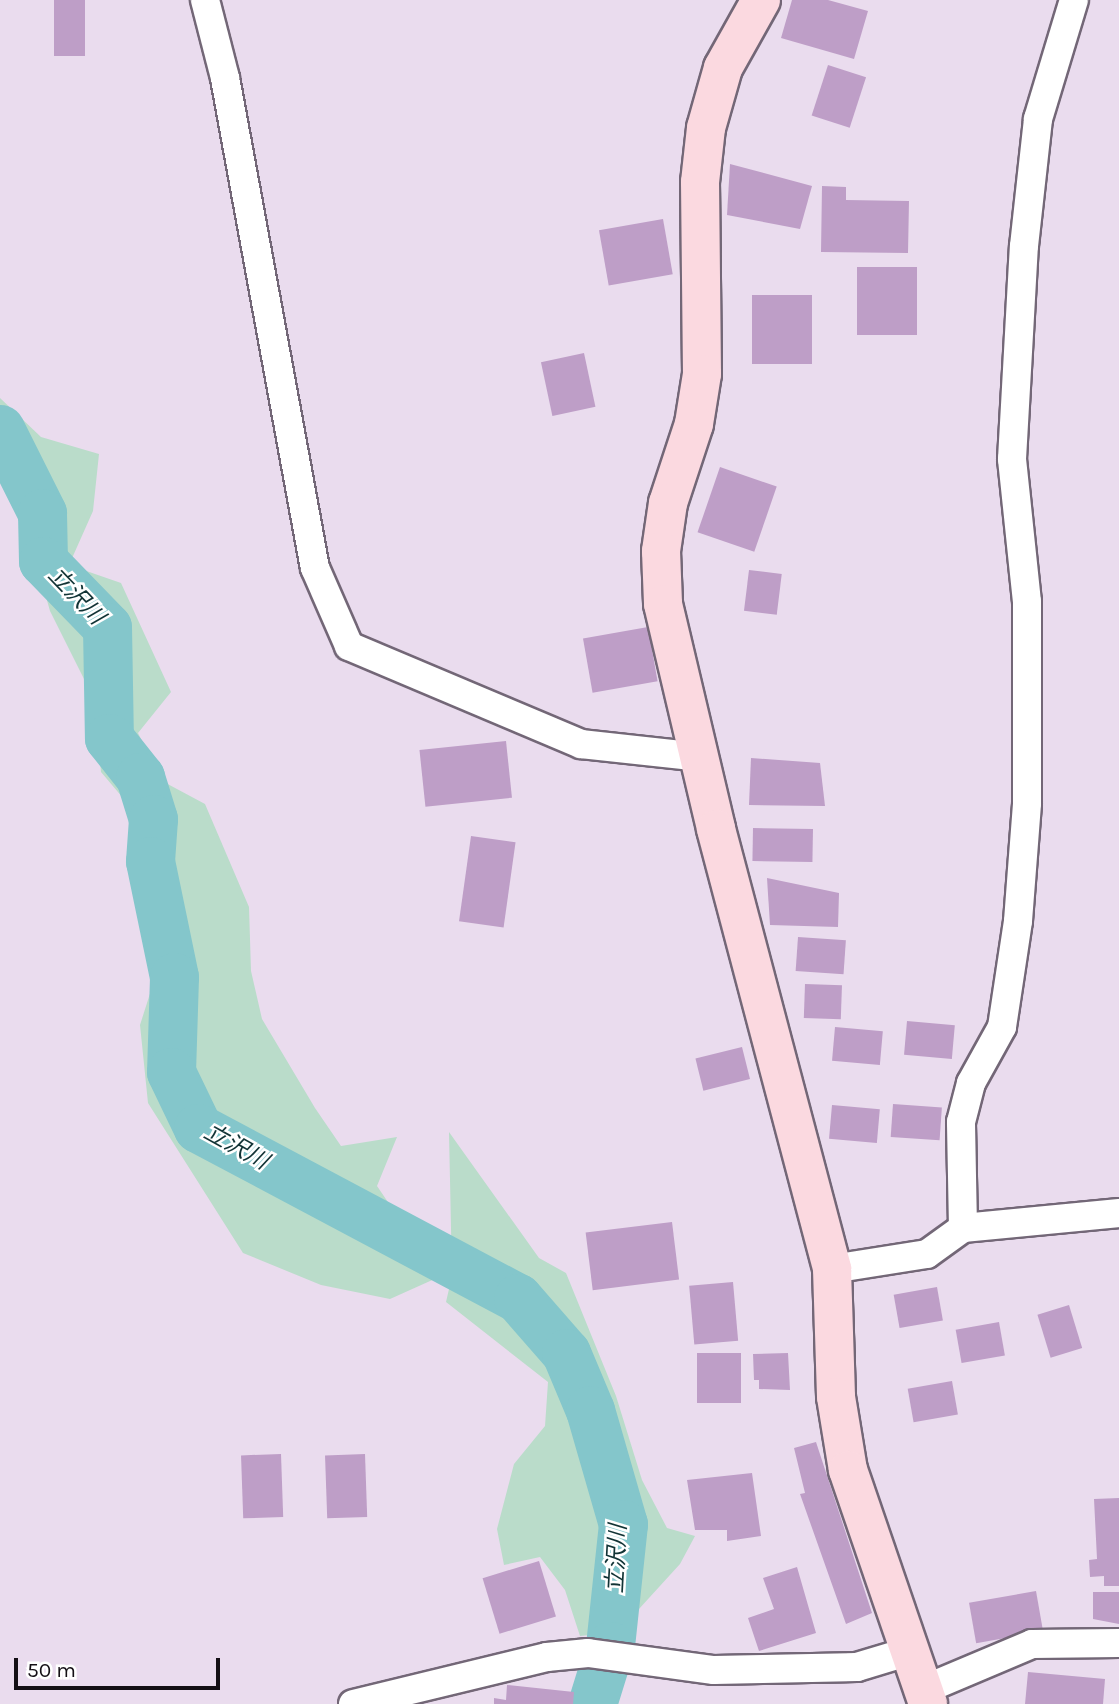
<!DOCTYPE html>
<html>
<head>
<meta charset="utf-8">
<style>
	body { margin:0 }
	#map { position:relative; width:1119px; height:1704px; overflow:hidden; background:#eadcee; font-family:Karla,"Noto Sans JP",sans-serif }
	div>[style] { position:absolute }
	.green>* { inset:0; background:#badcca }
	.river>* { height:49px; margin:-24.5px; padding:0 24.5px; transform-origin:24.5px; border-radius:24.5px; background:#84c6cb }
	.building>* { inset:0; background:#be9ec7; transform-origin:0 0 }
	.roads { filter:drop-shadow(2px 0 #736777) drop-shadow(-2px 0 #736777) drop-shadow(0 2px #736777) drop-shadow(0 -2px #736777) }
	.street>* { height:28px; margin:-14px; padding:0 14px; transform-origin:14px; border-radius:14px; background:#fff }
	.secondary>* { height:38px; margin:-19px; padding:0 19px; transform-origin:19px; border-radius:19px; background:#fbd9e0 }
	span { translate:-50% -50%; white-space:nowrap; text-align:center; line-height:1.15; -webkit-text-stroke:5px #fff; paint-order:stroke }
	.water-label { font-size:23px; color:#113335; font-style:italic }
	.scale { position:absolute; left:14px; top:1658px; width:206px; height:32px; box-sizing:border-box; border:4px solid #140f15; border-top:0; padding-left:9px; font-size:21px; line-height:24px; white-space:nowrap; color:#140f15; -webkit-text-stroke:5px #fff; paint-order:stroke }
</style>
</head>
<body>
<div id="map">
	<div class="green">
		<i style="clip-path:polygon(0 398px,41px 437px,99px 454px,93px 511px,69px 565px,121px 583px,171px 692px,138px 733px,162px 781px,205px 804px,249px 907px,251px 971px,262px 1019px,315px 1108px,341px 1146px,397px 1137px,377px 1186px,439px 1277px,390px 1299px,321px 1285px,243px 1253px,148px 1103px,140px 1025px,161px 959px,134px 811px,101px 772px,94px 699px,50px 611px,27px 530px,0 480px)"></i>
		<i style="clip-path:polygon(449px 1132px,539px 1258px,566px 1273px,616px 1396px,642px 1480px,667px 1528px,695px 1536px,680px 1564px,618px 1632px,580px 1636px,565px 1590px,540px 1557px,504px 1565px,497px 1529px,514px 1464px,545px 1426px,548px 1382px,446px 1302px,452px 1276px)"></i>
	</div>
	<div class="river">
		<i style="left:0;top:429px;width:94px;rotate:63.4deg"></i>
		<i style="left:42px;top:513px;width:48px;rotate:88.8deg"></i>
		<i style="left:43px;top:561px;width:92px;rotate:45.9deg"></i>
		<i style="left:107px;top:627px;width:111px;rotate:89deg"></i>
		<i style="left:109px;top:738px;width:50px;rotate:51.5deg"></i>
		<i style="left:140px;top:777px;width:44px;rotate:72.8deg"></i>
		<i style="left:153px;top:819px;width:42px;rotate:94.1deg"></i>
		<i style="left:150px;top:861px;width:118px;rotate:78.3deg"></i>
		<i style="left:174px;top:977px;width:95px;rotate:91.8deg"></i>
		<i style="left:171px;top:1072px;width:62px;rotate:64.3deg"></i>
		<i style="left:198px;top:1128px;width:362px;rotate:28deg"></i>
		<i style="left:518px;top:1298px;width:73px;rotate:48.9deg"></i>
		<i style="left:566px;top:1353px;width:62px;rotate:67.2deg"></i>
		<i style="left:590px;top:1410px;width:119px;rotate:73.9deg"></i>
		<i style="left:623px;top:1524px;width:123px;rotate:96.1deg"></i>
		<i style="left:610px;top:1646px;width:61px;rotate:107.2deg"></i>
	</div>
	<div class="building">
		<i style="left:54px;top:0;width:31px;height:56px"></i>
		<i style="clip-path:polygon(792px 0,828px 0,868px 11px,854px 59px,781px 38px)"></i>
		<i style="left:828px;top:65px;width:40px;height:53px;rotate:18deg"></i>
		<i style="clip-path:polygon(730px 164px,812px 186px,800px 229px,727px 215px)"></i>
		<i style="clip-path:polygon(822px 186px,846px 187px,846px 200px,909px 201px,908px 253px,821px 252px)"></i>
		<i style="left:663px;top:219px;width:56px;height:65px;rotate:80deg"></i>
		<i style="left:857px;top:267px;width:60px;height:68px"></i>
		<i style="left:752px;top:295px;width:60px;height:69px"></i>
		<i style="left:584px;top:353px;width:55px;height:44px;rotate:78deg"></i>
		<i style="left:720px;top:467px;width:60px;height:69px;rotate:19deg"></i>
		<i style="left:749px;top:570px;width:33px;height:41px;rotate:7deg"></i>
		<i style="left:648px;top:627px;width:55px;height:66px;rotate:80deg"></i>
		<i style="left:506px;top:741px;width:57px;height:87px;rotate:84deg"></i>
		<i style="clip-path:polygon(751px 758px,820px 763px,825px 806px,749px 805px)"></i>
		<i style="left:753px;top:828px;width:60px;height:33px;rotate:1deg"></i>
		<i style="left:471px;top:836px;width:45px;height:86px;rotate:8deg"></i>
		<i style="clip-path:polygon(767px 878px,839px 893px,838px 927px,770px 925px)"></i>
		<i style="left:798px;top:937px;width:48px;height:34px;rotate:4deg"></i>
		<i style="left:805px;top:984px;width:37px;height:34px;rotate:2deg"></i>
		<i style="left:907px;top:1021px;width:48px;height:34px;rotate:5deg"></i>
		<i style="left:835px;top:1027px;width:48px;height:34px;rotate:5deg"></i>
		<i style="left:742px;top:1047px;width:33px;height:48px;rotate:76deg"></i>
		<i style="left:893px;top:1104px;width:49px;height:33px;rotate:4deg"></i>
		<i style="left:832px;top:1105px;width:48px;height:34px;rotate:5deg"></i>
		<i style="left:672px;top:1222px;width:58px;height:87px;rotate:83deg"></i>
		<i style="left:733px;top:1282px;width:59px;height:44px;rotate:85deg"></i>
		<i style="left:937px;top:1287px;width:34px;height:44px;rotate:80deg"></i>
		<i style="left:1069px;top:1305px;width:45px;height:33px;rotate:73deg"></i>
		<i style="left:999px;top:1322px;width:34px;height:44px;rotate:80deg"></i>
		<i style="left:697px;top:1353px;width:44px;height:50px"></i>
		<i style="clip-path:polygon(788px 1353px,790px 1390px,759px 1389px,759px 1380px,754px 1380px,753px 1354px)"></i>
		<i style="left:952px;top:1381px;width:34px;height:45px;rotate:80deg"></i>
		<i style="clip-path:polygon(816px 1442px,872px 1613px,846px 1624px,800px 1494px,805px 1493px,794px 1448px)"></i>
		<i style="left:281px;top:1454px;width:63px;height:40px;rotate:88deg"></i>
		<i style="left:365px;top:1454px;width:63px;height:40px;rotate:88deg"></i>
		<i style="clip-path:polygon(752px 1473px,761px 1536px,727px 1541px,727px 1530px,695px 1530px,687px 1480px)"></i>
		<i style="clip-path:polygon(1119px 1498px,1119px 1586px,1104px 1586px,1104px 1576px,1090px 1577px,1089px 1560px,1097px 1559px,1094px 1499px)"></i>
		<i style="left:539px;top:1561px;width:58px;height:59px;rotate:73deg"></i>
		<i style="clip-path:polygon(797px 1567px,816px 1633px,759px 1651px,748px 1618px,774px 1609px,763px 1578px)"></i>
		<i style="left:1036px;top:1591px;width:41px;height:68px;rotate:80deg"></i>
		<i style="clip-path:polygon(1093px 1592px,1119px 1592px,1119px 1624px,1093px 1619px)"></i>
		<i style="clip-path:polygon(1028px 1672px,1105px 1679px,1103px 1704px,1025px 1704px)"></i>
		<i style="clip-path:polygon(507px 1685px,574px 1692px,573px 1704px,494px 1704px,494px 1698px,506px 1700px)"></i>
	</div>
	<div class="roads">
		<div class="street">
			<i style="left:205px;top:0;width:81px;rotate:75.6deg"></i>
			<i style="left:225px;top:78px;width:498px;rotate:79.6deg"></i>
			<i style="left:315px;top:568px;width:85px;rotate:66.4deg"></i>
			<i style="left:349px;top:646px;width:252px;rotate:22.9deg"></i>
			<i style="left:581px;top:744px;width:121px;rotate:6.2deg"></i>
			<i style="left:963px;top:1228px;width:106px;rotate:-91.1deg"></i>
			<i style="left:961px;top:1122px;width:40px;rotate:-75.6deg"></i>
			<i style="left:971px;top:1083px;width:64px;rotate:-61deg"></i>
			<i style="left:1002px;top:1027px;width:107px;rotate:-81.4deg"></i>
			<i style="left:1018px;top:921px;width:118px;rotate:-85.6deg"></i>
			<i style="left:1027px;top:803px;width:201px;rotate:-90deg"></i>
			<i style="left:1027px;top:602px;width:144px;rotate:-96deg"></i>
			<i style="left:1012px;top:459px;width:213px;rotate:-86.8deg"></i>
			<i style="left:1024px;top:246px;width:128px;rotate:-83.7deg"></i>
			<i style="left:1038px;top:119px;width:124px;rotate:-73.2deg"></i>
			<i style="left:832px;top:1269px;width:96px;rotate:-9deg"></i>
			<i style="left:927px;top:1254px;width:44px;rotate:-35.8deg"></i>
			<i style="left:963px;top:1228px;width:157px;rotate:-5.5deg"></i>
			<i style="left:923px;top:1690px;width:118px;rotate:-22.9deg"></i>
			<i style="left:1032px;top:1644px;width:87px;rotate:-0.7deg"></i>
			<i style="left:353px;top:1704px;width:200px;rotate:-13.6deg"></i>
			<i style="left:547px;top:1657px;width:41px;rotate:-5.6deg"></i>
			<i style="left:588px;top:1653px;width:127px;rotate:7.7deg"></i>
			<i style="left:714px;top:1670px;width:143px;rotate:-1.2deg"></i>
			<i style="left:857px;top:1667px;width:55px;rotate:-16.8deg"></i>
		</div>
		<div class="secondary">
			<i style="left:761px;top:0;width:78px;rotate:119.2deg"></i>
			<i style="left:723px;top:68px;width:62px;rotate:105.8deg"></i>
			<i style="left:706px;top:128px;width:54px;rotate:96.3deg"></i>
			<i style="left:700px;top:182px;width:192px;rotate:89.4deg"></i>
			<i style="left:702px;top:374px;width:51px;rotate:99.1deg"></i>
			<i style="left:694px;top:424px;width:83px;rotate:108.2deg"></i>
			<i style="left:668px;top:503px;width:49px;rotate:98.3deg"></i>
			<i style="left:661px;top:551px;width:53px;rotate:87.8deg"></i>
			<i style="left:663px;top:604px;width:231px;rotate:76.7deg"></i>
			<i style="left:716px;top:829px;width:455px;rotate:75.2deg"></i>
			<i style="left:832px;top:1269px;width:128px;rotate:88.2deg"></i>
			<i style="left:836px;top:1397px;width:74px;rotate:80.7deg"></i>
			<i style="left:848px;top:1470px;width:247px;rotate:71.1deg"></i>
		</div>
	</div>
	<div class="water-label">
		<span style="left:76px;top:596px;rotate:46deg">立沢川</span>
		<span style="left:236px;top:1147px;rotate:29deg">立沢川</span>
		<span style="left:617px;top:1559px;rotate:-87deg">立沢川</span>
	</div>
	<div class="scale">50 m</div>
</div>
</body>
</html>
